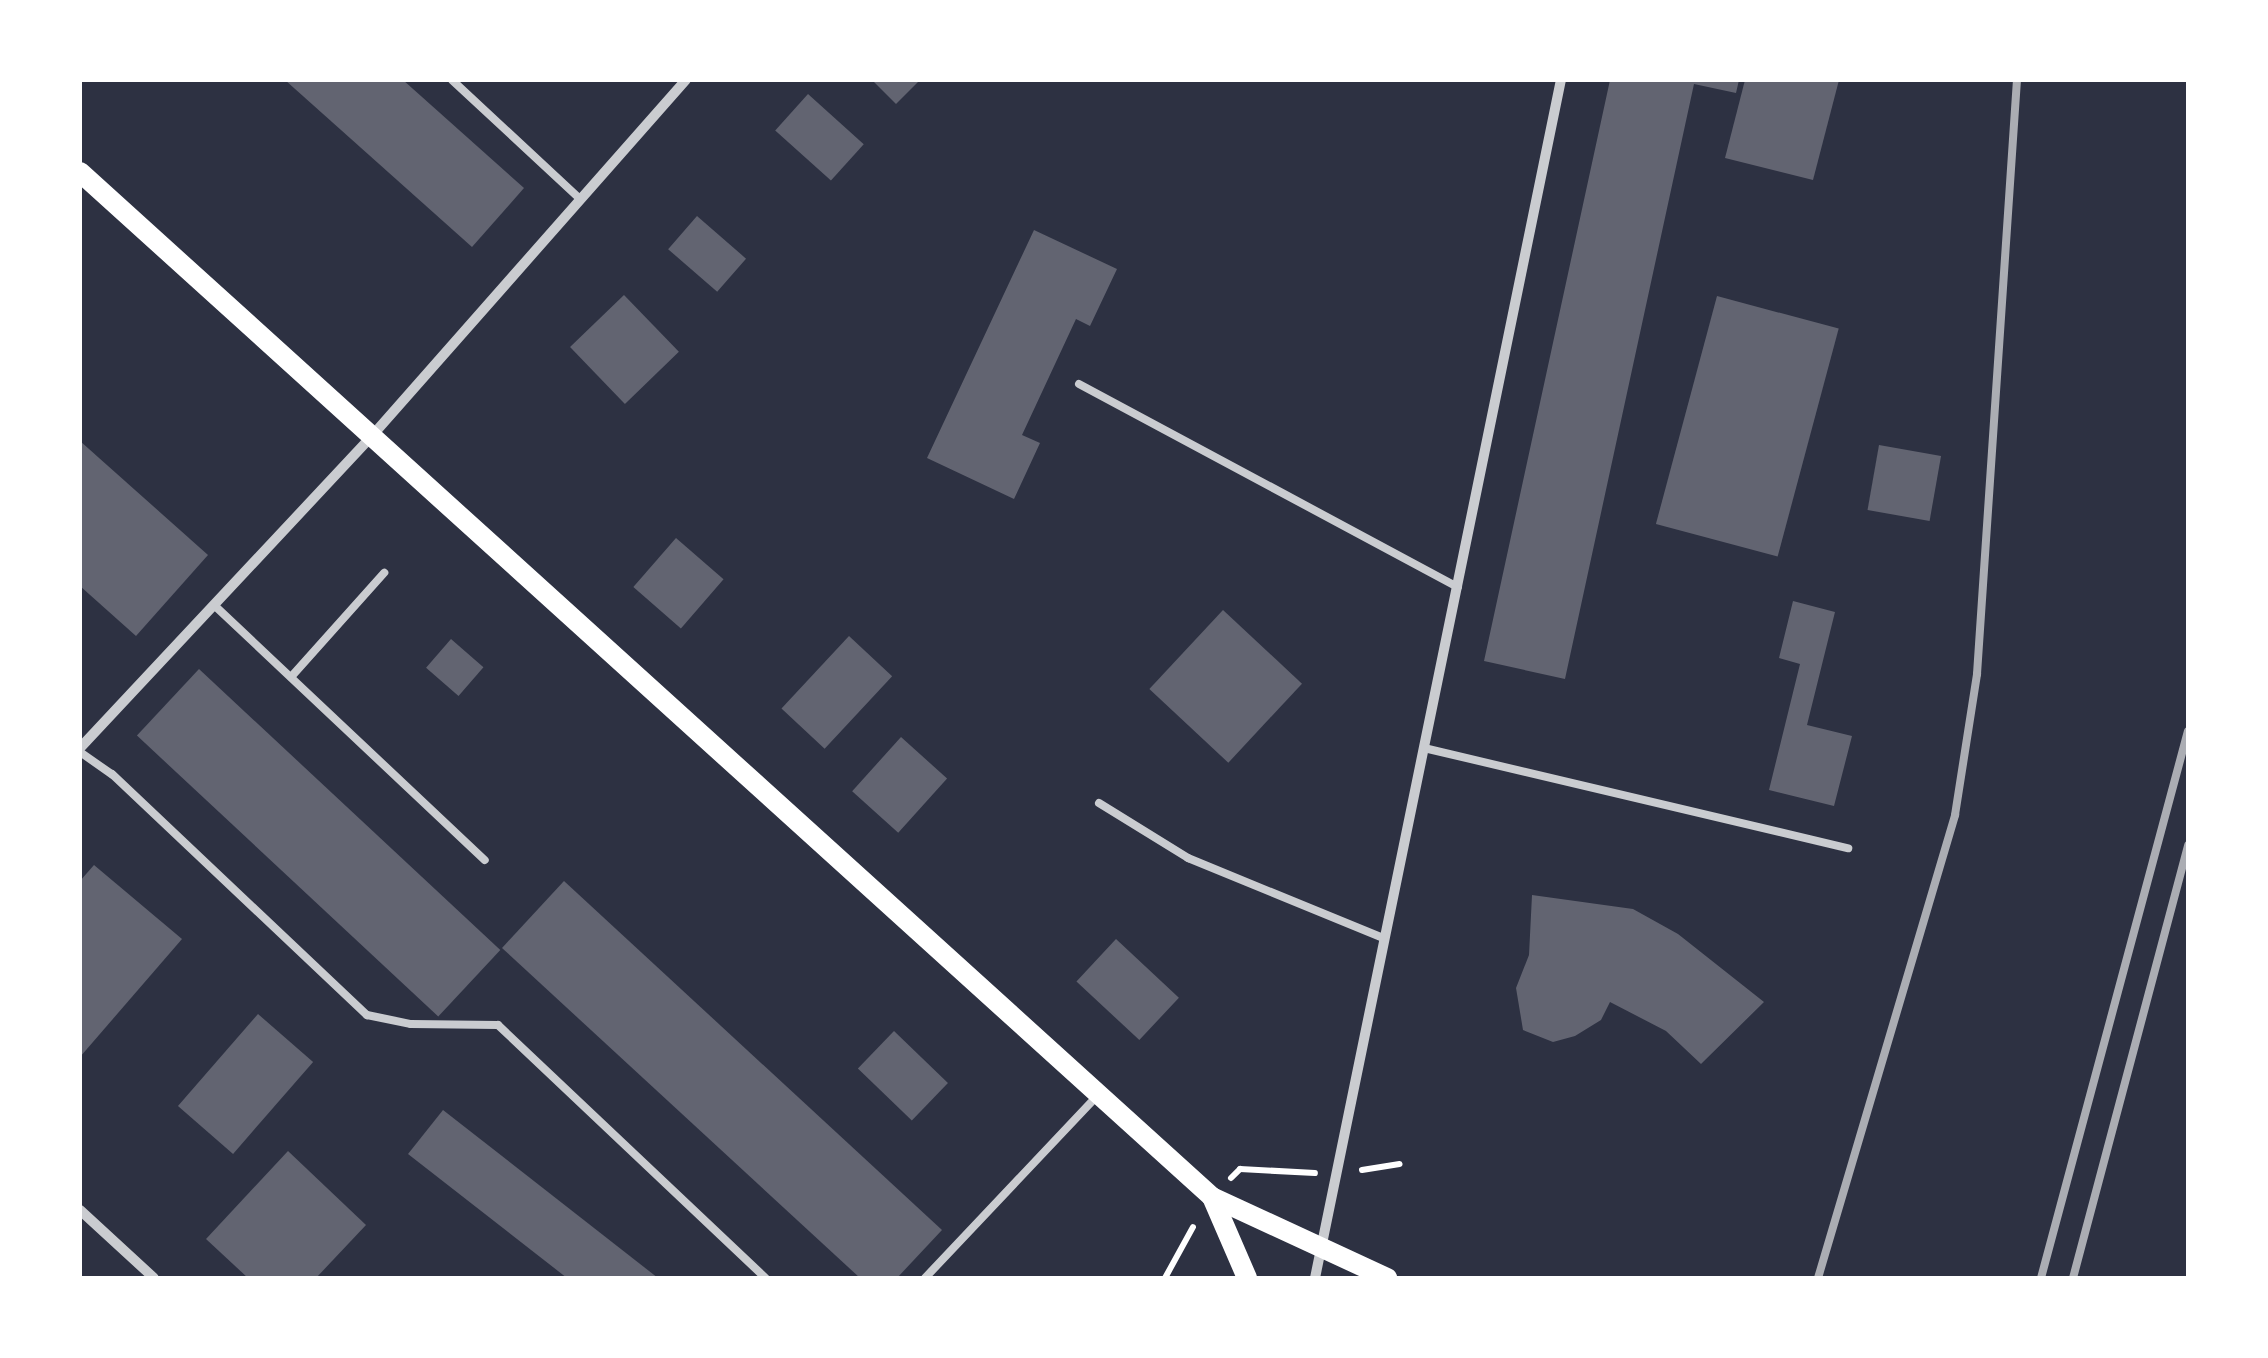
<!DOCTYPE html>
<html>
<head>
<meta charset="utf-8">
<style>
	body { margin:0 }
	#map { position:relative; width:2268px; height:1358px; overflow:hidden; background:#2d3142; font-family:Overpass,sans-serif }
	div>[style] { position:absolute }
	.building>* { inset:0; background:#626471; transform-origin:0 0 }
	.path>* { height:6px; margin:-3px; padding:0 3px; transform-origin:3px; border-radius:3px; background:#fff }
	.service>* { height:8px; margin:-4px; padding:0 4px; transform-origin:4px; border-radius:4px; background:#caccd0 }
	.minor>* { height:10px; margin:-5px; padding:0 5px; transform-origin:5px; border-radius:5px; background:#caccd0 }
	.secondary>* { height:20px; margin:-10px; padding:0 10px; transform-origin:10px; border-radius:10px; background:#fff }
	.rail>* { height:8px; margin:-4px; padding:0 4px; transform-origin:4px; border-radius:4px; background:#abadb3 }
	span { translate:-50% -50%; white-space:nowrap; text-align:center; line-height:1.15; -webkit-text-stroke:10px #fff; paint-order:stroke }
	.frame { position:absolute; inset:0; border:82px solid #fff; pointer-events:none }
</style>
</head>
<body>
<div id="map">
	<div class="building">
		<i style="clip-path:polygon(285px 80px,403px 80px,524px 188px,472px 247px)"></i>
		<i style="clip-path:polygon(872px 80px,920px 80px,896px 104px)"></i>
		<i style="clip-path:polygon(1610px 80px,1739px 80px,1736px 93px,1694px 84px,1565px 679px,1484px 661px)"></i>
		<i style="clip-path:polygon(1745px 80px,1839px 80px,1813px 180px,1725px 158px)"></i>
		<i style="left:808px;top:94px;width:75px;height:49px;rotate:42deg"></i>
		<i style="left:697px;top:216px;width:65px;height:44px;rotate:41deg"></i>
		<i style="clip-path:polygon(1034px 230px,1117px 269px,1090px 326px,1076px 319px,1022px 435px,1040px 443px,1014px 499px,927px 458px)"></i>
		<i style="left:624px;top:295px;width:79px;height:75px;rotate:46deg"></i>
		<i style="left:1717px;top:296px;width:126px;height:236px;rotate:15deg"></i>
		<i style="clip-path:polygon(80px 441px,208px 555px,136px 636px,80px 586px)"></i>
		<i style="left:1879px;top:445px;width:63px;height:66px;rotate:10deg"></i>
		<i style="left:676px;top:538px;width:63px;height:65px;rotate:41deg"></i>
		<i style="clip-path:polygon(1793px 601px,1835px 612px,1807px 725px,1852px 736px,1834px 806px,1769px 790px,1800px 664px,1779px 658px)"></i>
		<i style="left:1223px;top:610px;width:108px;height:108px;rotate:43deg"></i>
		<i style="left:849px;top:636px;width:59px;height:99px;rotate:43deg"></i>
		<i style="left:451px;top:639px;width:43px;height:38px;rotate:41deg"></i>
		<i style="left:199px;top:669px;width:412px;height:91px;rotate:43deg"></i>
		<i style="left:901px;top:737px;width:62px;height:73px;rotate:42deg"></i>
		<i style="clip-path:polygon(94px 865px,182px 939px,80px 1057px,80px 881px)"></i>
		<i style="clip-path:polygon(564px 881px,942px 1230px,897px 1278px,860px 1278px,502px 948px)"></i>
		<i style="clip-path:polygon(1532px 895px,1633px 909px,1678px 934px,1764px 1002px,1701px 1064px,1666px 1031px,1610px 1002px,1601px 1020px,1575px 1036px,1553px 1042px,1523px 1030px,1516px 988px,1529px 955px)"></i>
		<i style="left:1116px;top:939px;width:86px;height:58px;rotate:43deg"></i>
		<i style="left:258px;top:1014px;width:73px;height:122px;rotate:41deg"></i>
		<i style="left:894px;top:1031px;width:75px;height:52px;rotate:44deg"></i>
		<i style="clip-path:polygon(443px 1110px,658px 1278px,567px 1278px,408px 1154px)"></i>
		<i style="clip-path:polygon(288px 1151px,366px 1225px,316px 1278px,248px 1278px,206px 1239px)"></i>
	</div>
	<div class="path">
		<i style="left:1362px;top:1170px;width:38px;rotate:-9deg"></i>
		<i style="left:1231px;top:1178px;width:13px;rotate:-45deg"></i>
		<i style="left:1240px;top:1169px;width:75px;rotate:3.1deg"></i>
		<i style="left:1165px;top:1278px;width:58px;rotate:-61.2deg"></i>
	</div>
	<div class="service">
		<i style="left:452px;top:80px;width:175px;rotate:42.9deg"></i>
		<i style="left:1079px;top:384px;width:430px;rotate:28.2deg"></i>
		<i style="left:214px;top:605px;width:372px;rotate:43.3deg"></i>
		<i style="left:291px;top:677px;width:140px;rotate:-48.2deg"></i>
		<i style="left:1424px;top:748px;width:436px;rotate:13.3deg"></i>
		<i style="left:80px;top:752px;width:39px;rotate:35deg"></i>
		<i style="left:112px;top:774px;width:351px;rotate:43.4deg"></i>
		<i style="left:367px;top:1015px;width:45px;rotate:11.6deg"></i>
		<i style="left:411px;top:1024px;width:87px;rotate:0.7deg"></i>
		<i style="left:498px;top:1025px;width:369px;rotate:43.4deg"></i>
		<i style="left:1099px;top:803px;width:105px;rotate:31.7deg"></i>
		<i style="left:1188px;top:858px;width:211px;rotate:22.3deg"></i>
		<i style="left:925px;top:1278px;width:249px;rotate:-46.6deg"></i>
	</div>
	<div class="minor">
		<i style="left:80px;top:748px;width:426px;rotate:-46.9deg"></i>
		<i style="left:371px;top:437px;width:476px;rotate:-48.6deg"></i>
		<i style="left:80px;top:1210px;width:100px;rotate:42.6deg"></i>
		<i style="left:1315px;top:1278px;width:1223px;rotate:-78.4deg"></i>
	</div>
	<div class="secondary">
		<i style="left:80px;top:172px;width:1527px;rotate:42.16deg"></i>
		<i style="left:1212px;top:1197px;width:193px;rotate:24.8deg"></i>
		<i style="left:1212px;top:1197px;width:88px;rotate:66.6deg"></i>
	</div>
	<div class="rail">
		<i style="left:1818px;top:1278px;width:483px;rotate:-73.5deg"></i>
		<i style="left:1955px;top:815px;width:143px;rotate:-81.1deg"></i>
		<i style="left:1977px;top:674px;width:595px;rotate:-86.15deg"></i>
		<i style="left:2041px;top:1278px;width:566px;rotate:-74.96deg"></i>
		<i style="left:2073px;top:1278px;width:448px;rotate:-75.1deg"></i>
	</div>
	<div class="frame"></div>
</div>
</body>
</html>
